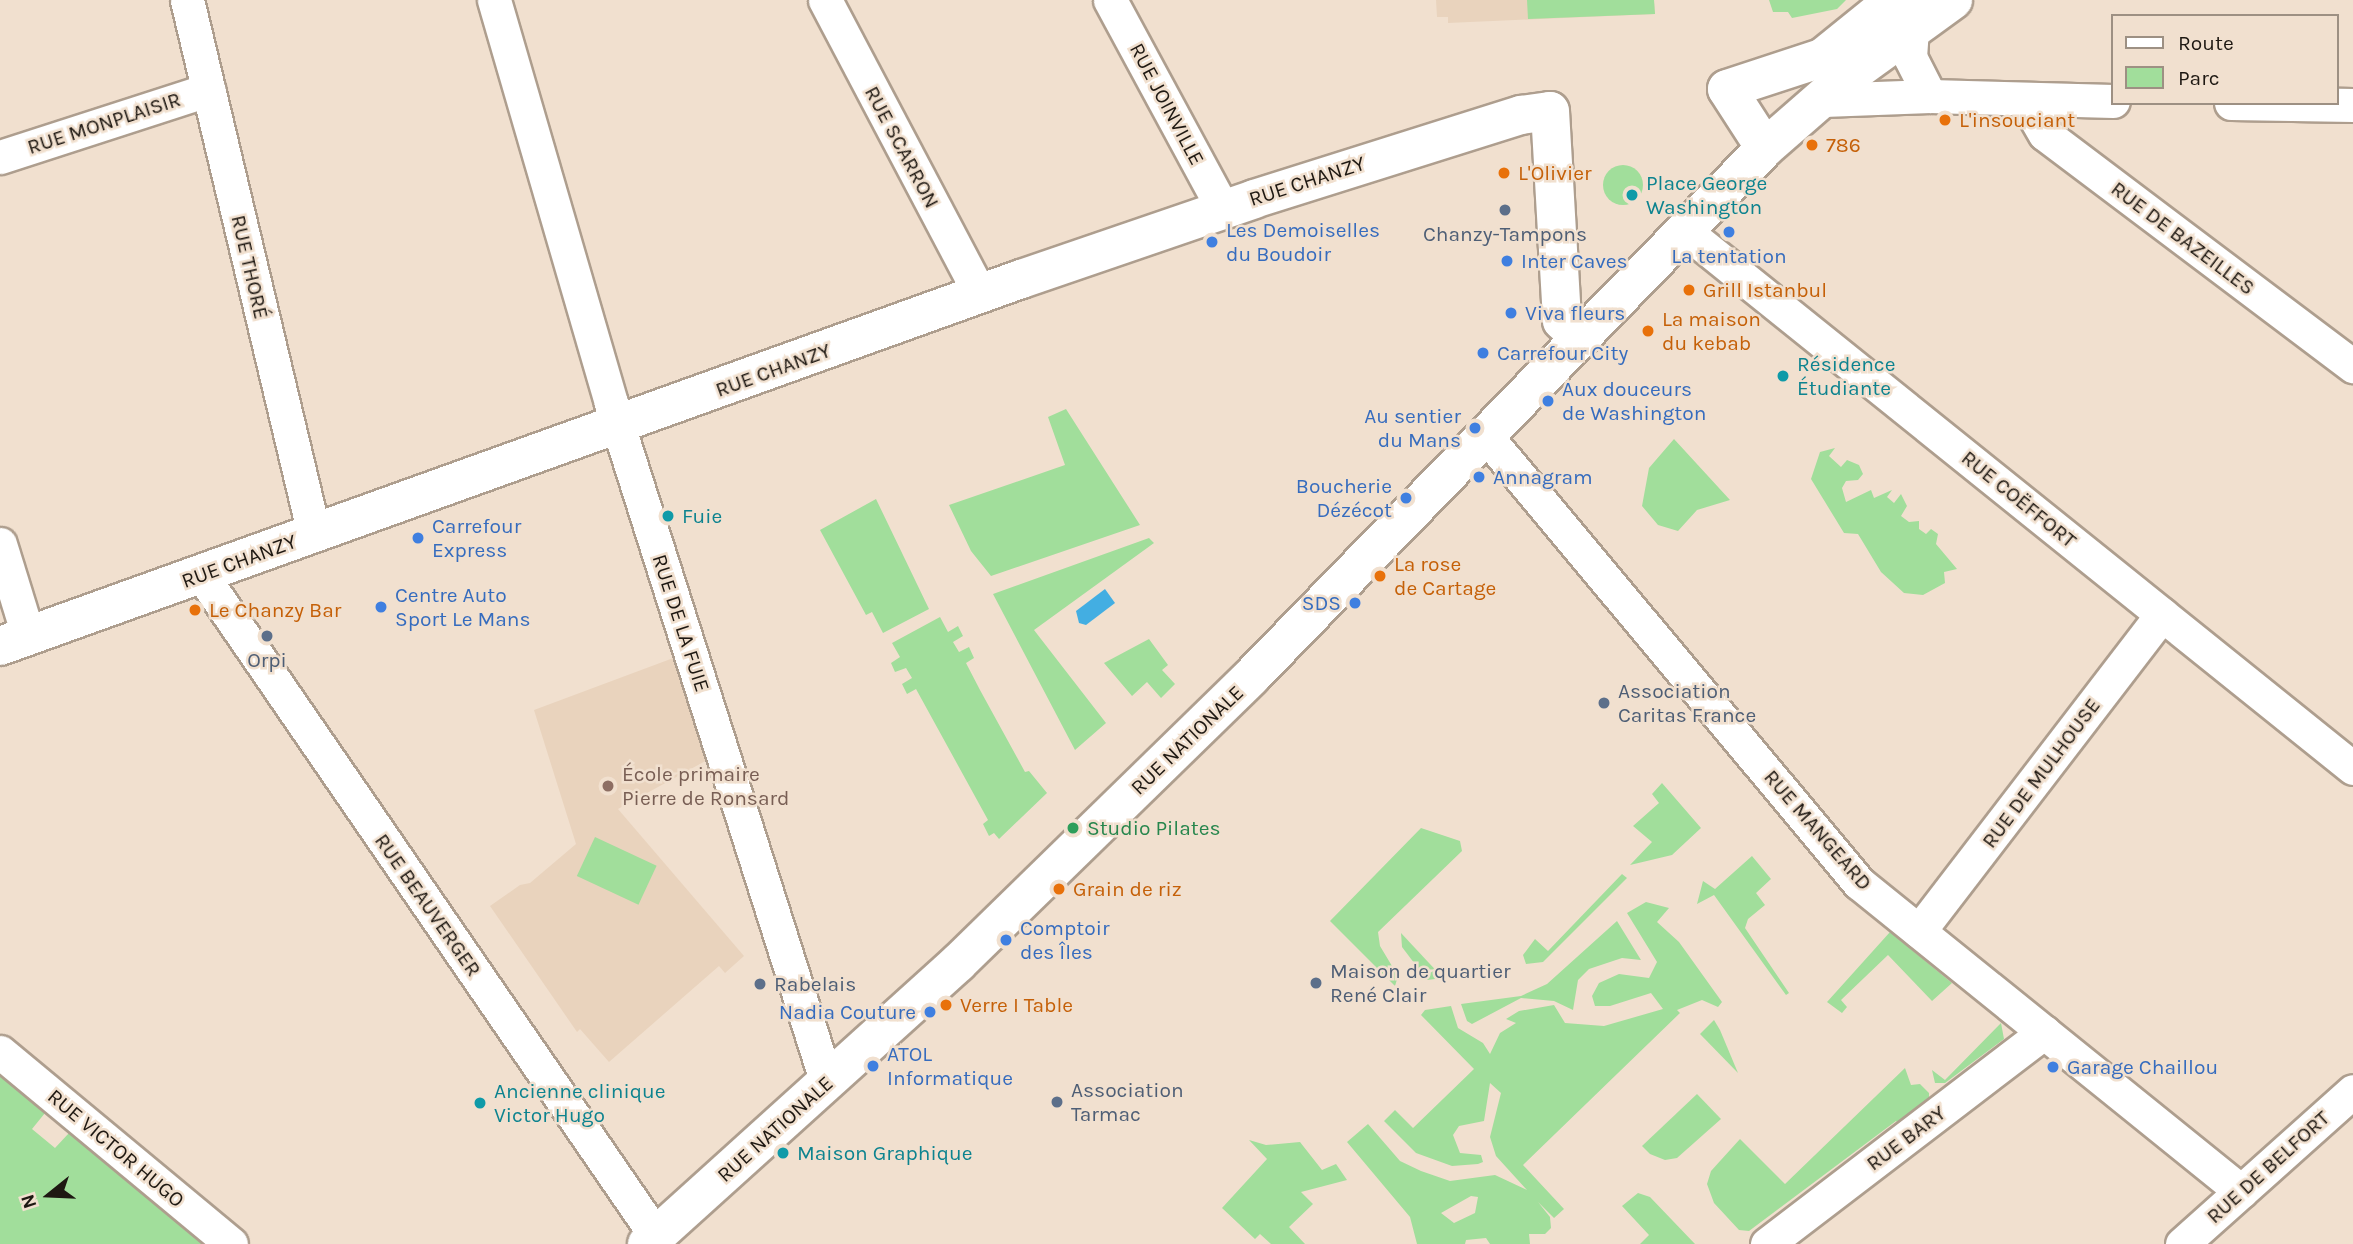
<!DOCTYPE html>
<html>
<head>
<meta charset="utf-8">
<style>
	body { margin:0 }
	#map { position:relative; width:2353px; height:1244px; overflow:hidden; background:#f1e0cf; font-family:Karla,sans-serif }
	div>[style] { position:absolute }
	.built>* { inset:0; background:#e9d3bd }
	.green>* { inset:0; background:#a1de9b; transform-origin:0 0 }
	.round { border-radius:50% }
	.water>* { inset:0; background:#43aee2 }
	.roads { filter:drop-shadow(2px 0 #ae9e8e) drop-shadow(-2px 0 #ae9e8e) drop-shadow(0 2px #ae9e8e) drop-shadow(0 -2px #ae9e8e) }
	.minor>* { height:33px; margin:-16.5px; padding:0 16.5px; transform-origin:16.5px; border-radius:16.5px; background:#fff }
	.major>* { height:38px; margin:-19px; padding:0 19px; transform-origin:19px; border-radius:19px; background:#fff }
	.dots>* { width:19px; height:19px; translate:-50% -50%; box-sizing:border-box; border:4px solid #f1e0cf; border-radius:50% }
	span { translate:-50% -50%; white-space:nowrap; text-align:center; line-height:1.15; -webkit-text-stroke:5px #f1e0cf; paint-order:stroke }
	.street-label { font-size:21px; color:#1e1812 }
	.food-label { font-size:21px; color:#c56008 }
	.left { translate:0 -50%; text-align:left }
	.culture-label { font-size:21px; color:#0d838f }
	.shop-label { font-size:21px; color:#366cbe }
	.right { translate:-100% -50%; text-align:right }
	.service-label { font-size:21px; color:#4e5e75 }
	.education-label { font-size:21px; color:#785e54 }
	.leisure-label { font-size:21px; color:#27864d }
	.legend { position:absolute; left:2111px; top:14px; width:228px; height:91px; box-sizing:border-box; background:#f1e0cf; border:2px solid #9d9083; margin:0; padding:9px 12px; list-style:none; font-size:21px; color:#1e1812 }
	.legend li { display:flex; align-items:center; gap:14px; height:35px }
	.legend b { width:35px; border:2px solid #9d9083 }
	.north { position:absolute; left:14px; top:1160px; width:70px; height:70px; -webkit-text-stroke:5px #f1e0cf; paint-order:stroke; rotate:252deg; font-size:19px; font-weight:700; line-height:28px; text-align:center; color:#1e1812 }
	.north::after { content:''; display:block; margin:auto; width:24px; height:32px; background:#1e1812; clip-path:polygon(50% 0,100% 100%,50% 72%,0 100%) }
</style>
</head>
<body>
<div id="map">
	<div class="built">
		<i style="clip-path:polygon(1436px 0,1654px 0,1655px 14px,1448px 23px,1448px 17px,1437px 17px)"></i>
		<i style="clip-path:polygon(676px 657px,709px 759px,618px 809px,744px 956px,725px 973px,719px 966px,609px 1062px,580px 1029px,577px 1032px,490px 906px,520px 885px,530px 883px,576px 844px,534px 710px)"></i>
	</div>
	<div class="green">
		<i style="clip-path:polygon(1527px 0,1654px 0,1655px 14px,1528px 19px)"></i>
		<i style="clip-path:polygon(1769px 0,1846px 0,1837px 9px,1792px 18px,1788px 12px,1773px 12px)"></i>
		<i class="round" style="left:1603px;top:165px;width:40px;height:40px"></i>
		<i style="clip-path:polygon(1066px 409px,1140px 525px,991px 576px,971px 551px,949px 505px,1065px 465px,1048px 417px)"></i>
		<i style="clip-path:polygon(1674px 439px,1730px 500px,1697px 510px,1678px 531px,1658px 525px,1642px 506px,1649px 468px)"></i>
		<i style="clip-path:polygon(1835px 448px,1829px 456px,1841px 467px,1847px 460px,1859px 465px,1863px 474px,1858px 480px,1846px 481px,1842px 488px,1846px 502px,1871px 490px,1874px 498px,1892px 490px,1887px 497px,1894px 503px,1901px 494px,1907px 506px,1901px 516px,1909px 522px,1919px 521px,1919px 529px,1926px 534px,1931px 529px,1938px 534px,1936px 544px,1957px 569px,1944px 572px,1945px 583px,1923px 595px,1904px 593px,1881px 572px,1858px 534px,1844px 533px,1811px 479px,1820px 452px)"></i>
		<i style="clip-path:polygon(876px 499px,929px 609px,883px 633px,872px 612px,866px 615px,820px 530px)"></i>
		<i style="clip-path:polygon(1149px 538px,1154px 543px,1034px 630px,1106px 723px,1075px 750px,993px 594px)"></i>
		<i style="clip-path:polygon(940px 617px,948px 632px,958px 626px,963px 636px,953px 642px,959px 652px,969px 647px,974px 658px,966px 663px,980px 690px,1025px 772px,1029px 771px,1047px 793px,999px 839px,994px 833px,989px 836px,983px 824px,988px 820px,916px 689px,907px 694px,902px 684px,912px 678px,906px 668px,895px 672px,891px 663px,900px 657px,892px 643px)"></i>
		<i style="clip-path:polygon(1149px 639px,1168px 665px,1162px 670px,1175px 684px,1161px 698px,1147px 682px,1132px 696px,1104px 663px)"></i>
		<i style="clip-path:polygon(1662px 783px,1701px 828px,1672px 855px,1630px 865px,1652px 842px,1633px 826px,1659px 803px,1652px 794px)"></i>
		<i style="clip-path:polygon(1421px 828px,1460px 841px,1462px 851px,1378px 932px,1380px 946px,1398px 976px,1395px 986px,1330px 921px)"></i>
		<i style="left:595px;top:837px;width:68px;height:43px;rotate:25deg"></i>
		<i style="clip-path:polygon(1752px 856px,1771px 879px,1756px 893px,1765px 905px,1748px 919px,1745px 928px,1789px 993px,1786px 995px,1714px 895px,1697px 904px,1703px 881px,1715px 889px)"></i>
		<i style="clip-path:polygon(1622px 874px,1627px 878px,1543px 962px,1526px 964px,1523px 955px,1535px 939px,1548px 951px)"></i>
		<i style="clip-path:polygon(evenodd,1646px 902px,1669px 908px,1657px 922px,1679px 942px,1722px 1002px,1718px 1007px,1702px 1000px,1677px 1010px,1680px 1013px,1523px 1165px,1564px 1209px,1554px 1218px,1538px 1202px,1550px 1217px,1551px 1228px,1545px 1234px,1529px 1234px,1530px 1244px,1490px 1244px,1486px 1238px,1466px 1240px,1465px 1244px,1417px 1244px,1410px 1217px,1347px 1142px,1368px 1124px,1400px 1161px,1421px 1171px,1450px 1181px,1495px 1175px,1527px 1190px,1496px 1156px,1490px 1137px,1501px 1093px,1490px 1083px,1484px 1121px,1459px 1126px,1453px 1135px,1460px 1153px,1481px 1155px,1483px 1162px,1478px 1164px,1452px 1166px,1416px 1153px,1384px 1121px,1395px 1110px,1413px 1128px,1474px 1069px,1421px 1015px,1425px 1010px,1451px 1006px,1458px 1028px,1483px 1043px,1490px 1054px,1500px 1033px,1516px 1023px,1506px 1019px,1519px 1011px,1554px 1005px,1565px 1023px,1604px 1026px,1663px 1009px,1651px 993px,1610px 1006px,1595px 1006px,1592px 996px,1599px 983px,1619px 974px,1649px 978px,1657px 962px,1627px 913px,1646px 902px,1471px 1196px,1478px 1197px,1475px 1213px,1454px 1223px,1441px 1213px,1471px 1196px)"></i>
		<i style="clip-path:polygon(1617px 921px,1641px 960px,1622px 958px,1589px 969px,1578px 980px,1573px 1010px,1554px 1001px,1521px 998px,1472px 1024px,1467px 1021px,1461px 1004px,1521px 996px,1547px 984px)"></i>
		<i style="clip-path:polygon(1890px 932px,1952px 983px,1932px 1001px,1888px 955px,1841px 1000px,1847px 1007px,1842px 1013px,1827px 1002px)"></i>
		<i style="clip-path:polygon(1401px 933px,1443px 978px,1427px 980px,1402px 947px)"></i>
		<i style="clip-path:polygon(1714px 1020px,1720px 1030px,1738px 1073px,1700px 1034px)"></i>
		<i style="clip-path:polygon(2001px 1023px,2004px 1039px,1945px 1083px,1935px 1083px,1932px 1070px,1945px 1080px)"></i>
		<i style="clip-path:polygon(1905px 1068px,1911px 1085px,1920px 1084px,1929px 1093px,1929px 1101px,1901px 1126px,1896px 1121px,1749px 1231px,1739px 1230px,1714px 1203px,1707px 1184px,1711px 1171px,1740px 1139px,1785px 1184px)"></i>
		<i style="clip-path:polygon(0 1075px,45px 1113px,32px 1129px,55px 1148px,69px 1133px,203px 1244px,0 1244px)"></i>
		<i style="clip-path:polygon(1697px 1094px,1721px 1119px,1677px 1158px,1665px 1160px,1650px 1154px,1642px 1146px)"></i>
		<i style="clip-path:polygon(1249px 1140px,1266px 1145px,1300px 1142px,1322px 1170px,1336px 1164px,1347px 1180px,1301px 1192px,1313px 1204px,1289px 1227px,1305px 1244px,1271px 1244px,1260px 1234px,1255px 1239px,1222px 1208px,1267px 1159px)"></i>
		<i style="clip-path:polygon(1638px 1193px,1650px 1197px,1695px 1244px,1640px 1244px,1649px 1235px,1622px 1206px)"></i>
	</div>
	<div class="water">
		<i style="clip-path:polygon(1105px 589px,1115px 603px,1086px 625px,1079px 623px,1076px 611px)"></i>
	</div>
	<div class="roads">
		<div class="minor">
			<i style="left:187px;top:0;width:549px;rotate:76.62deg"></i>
			<i style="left:494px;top:0;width:420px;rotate:73.8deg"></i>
			<i style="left:611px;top:403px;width:713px;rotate:72.38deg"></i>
			<i style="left:825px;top:0;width:332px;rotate:62.2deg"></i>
			<i style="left:1110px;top:0;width:238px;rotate:61.6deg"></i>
			<i style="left:1914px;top:0;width:57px;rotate:94deg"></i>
			<i style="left:1910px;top:57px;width:44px;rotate:62.9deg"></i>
			<i style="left:1930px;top:96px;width:183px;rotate:1.6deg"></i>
			<i style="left:1823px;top:100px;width:107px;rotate:-2.1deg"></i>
			<i style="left:2025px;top:100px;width:39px;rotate:60deg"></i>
			<i style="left:2045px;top:134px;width:386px;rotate:37deg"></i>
			<i style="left:2231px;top:103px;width:122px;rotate:0.9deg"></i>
			<i style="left:0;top:157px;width:219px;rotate:-17.9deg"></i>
			<i style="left:1685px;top:231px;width:857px;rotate:38.8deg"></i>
			<i style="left:1486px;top:436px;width:582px;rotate:50.16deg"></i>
			<i style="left:1859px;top:883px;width:491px;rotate:38.9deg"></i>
			<i style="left:0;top:544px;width:95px;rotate:72.9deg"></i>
			<i style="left:201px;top:574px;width:803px;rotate:55.5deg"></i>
			<i style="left:1919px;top:931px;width:399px;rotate:-52.5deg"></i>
			<i style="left:0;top:1052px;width:300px;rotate:39.7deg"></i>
			<i style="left:1767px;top:1244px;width:349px;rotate:-37.4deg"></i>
			<i style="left:2182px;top:1244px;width:229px;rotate:-41.8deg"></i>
		</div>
		<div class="major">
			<i style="left:1765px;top:148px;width:70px;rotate:-122.8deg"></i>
			<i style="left:1727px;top:89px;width:100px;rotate:-18.1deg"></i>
			<i style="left:1822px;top:58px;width:92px;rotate:-38.9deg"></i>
			<i style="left:0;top:646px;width:1085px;rotate:-19.77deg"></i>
			<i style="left:1021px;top:279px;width:246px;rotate:-18.9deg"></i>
			<i style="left:1254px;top:199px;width:280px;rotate:-17.5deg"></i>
			<i style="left:1521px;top:115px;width:29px;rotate:-8deg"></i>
			<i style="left:1550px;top:111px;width:210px;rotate:86.7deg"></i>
			<i style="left:1562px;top:321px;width:25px;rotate:42deg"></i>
			<i style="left:647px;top:1244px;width:419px;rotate:-42.1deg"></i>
			<i style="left:958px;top:963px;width:409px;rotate:-44.3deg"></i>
			<i style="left:1251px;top:677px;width:738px;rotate:-45.82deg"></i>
			<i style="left:1765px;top:148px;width:103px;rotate:-41.1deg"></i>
			<i style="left:1843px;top:80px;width:136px;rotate:-36deg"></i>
		</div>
	</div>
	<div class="dots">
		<i style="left:1945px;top:120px;background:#e8710a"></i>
		<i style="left:1812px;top:145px;background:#e8710a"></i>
		<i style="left:1504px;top:173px;background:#e8710a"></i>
		<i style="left:1632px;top:195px;background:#0f9aa8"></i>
		<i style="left:1505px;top:210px;background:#5c6f8a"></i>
		<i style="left:1729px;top:232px;background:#3f7fe0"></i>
		<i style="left:1212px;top:242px;background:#3f7fe0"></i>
		<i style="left:1507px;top:261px;background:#3f7fe0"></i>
		<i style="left:1689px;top:290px;background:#e8710a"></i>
		<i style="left:1511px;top:313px;background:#3f7fe0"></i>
		<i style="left:1648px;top:331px;background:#e8710a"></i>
		<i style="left:1483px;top:353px;background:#3f7fe0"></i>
		<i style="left:1783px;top:376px;background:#0f9aa8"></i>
		<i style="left:1548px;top:401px;background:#3f7fe0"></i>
		<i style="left:1475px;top:428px;background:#3f7fe0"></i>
		<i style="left:1479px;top:477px;background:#3f7fe0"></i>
		<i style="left:1406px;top:498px;background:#3f7fe0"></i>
		<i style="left:668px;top:516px;background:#0f9aa8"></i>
		<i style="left:418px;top:538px;background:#3f7fe0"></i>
		<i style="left:1380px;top:576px;background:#e8710a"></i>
		<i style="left:1355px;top:603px;background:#3f7fe0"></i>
		<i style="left:381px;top:607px;background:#3f7fe0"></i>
		<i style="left:195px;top:610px;background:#e8710a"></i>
		<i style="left:267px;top:636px;background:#5c6f8a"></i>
		<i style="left:1604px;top:703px;background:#5c6f8a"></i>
		<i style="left:608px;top:786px;background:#8d6e63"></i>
		<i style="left:1073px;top:828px;background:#2e9e5b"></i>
		<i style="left:1059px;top:889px;background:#e8710a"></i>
		<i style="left:1006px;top:940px;background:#3f7fe0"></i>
		<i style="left:1316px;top:983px;background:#5c6f8a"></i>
		<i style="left:760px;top:984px;background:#5c6f8a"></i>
		<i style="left:946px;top:1005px;background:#e8710a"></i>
		<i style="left:930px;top:1012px;background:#3f7fe0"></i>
		<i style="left:873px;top:1066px;background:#3f7fe0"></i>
		<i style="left:2053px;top:1067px;background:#3f7fe0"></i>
		<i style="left:1057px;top:1102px;background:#5c6f8a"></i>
		<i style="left:480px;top:1103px;background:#0f9aa8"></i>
		<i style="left:783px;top:1153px;background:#0f9aa8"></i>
	</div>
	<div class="street-label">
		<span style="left:1167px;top:104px;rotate:62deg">RUE JOINVILLE</span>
		<span style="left:104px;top:123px;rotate:-18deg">RUE MONPLAISIR</span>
		<span style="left:902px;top:147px;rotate:62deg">RUE SCARRON</span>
		<span style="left:1307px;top:181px;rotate:-18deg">RUE CHANZY</span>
		<span style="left:2183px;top:238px;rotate:37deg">RUE DE BAZEILLES</span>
		<span style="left:250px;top:267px;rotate:77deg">RUE THORÉ</span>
		<span style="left:773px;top:370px;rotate:-20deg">RUE CHANZY</span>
		<span style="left:2019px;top:499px;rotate:39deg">RUE COËFFORT</span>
		<span style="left:239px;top:561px;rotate:-20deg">RUE CHANZY</span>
		<span style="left:681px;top:623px;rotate:72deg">RUE DE LA FUIE</span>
		<span style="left:1187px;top:740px;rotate:-44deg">RUE NATIONALE</span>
		<span style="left:2041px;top:773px;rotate:-53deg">RUE DE MULHOUSE</span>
		<span style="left:1818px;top:830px;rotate:49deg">RUE MANGEARD</span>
		<span style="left:428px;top:905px;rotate:55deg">RUE BEAUVERGER</span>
		<span style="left:775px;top:1129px;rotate:-42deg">RUE NATIONALE</span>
		<span style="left:1906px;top:1138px;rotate:-37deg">RUE BARY</span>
		<span style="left:116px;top:1148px;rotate:40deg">RUE VICTOR HUGO</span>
		<span style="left:2268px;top:1167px;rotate:-42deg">RUE DE BELFORT</span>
	</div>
	<div class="food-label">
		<span class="left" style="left:1959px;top:120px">L'insouciant</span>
		<span class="left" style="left:1826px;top:145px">786</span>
		<span class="left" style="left:1518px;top:173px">L'Olivier</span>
		<span class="left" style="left:1703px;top:290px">Grill Istanbul</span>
		<span class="left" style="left:1662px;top:331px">La maison<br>du kebab</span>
		<span class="left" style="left:1394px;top:576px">La rose<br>de Cartage</span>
		<span class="left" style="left:209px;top:610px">Le Chanzy Bar</span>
		<span class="left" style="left:1073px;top:889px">Grain de riz</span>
		<span class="left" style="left:960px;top:1005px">Verre I Table</span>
	</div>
	<div class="culture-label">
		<span class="left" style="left:1646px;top:195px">Place George<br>Washington</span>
		<span class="left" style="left:1797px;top:376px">Résidence<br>Étudiante</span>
		<span class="left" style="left:682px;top:516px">Fuie</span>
		<span class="left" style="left:494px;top:1103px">Ancienne clinique<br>Victor Hugo</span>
		<span class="left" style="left:797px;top:1153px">Maison Graphique</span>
	</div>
	<div class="shop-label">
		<span class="left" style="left:1226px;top:242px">Les Demoiselles<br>du Boudoir</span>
		<span style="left:1729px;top:256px">La tentation</span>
		<span class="left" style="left:1521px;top:261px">Inter Caves</span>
		<span class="left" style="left:1525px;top:313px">Viva fleurs</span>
		<span class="left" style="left:1497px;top:353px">Carrefour City</span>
		<span class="left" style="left:1562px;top:401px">Aux douceurs<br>de Washington</span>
		<span class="right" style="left:1461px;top:428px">Au sentier<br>du Mans</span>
		<span class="left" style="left:1493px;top:477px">Annagram</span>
		<span class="right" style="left:1392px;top:498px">Boucherie<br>Dézécot</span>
		<span class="left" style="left:432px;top:538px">Carrefour<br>Express</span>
		<span class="left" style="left:395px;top:607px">Centre Auto<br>Sport Le Mans</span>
		<span class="right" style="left:1341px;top:603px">SDS</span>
		<span class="left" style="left:1020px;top:940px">Comptoir<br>des Îles</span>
		<span class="right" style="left:916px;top:1012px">Nadia Couture</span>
		<span class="left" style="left:887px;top:1066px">ATOL<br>Informatique</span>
		<span class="left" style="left:2067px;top:1067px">Garage Chaillou</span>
	</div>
	<div class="service-label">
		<span style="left:1505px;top:234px">Chanzy-Tampons</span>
		<span style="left:267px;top:660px">Orpi</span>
		<span class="left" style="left:1618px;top:703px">Association<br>Caritas France</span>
		<span class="left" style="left:1330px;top:983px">Maison de quartier<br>René Clair</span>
		<span class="left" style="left:774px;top:984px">Rabelais</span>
		<span class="left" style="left:1071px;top:1102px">Association<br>Tarmac</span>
	</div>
	<div class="education-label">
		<span class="left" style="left:622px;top:786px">École primaire<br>Pierre de Ronsard</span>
	</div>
	<div class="leisure-label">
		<span class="left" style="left:1087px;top:828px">Studio Pilates</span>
	</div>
	<ul class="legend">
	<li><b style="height:9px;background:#fff"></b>Route</li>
	<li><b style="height:19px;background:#a1de9b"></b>Parc</li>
	</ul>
	<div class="north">N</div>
</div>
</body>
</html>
